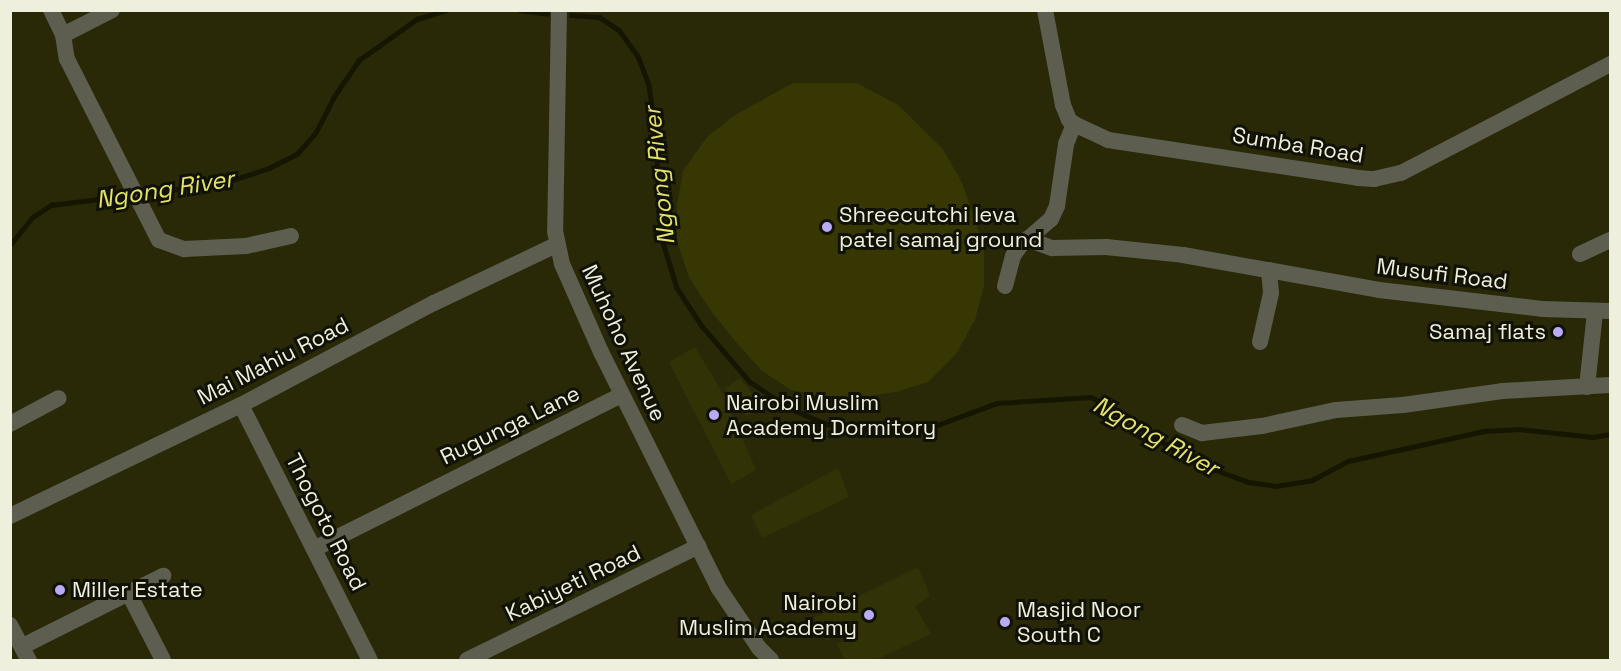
<!DOCTYPE html>
<html>
<head>
<meta charset="utf-8">
<style>
	body { margin:0 }
	#map { position:relative; width:1621px; height:671px; overflow:hidden; background:#292908; font-family:"Space Grotesk",sans-serif }
	div>[style] { position:absolute }
	.built>* { inset:0; background:#323207 }
	.green>* { inset:0; background:#373704 }
	.stream>* { height:4.5px; margin:-2.25px; padding:0 2.25px; transform-origin:2.25px; border-radius:2.25px; background:#161500 }
	.minor>* { height:16px; margin:-8px; padding:0 8px; transform-origin:8px; border-radius:8px; background:#5e5e50 }
	.dots>* { width:16px; height:16px; translate:-50% -50%; box-sizing:border-box; border:3px solid #111105; border-radius:50% }
	span { translate:-50% -50%; white-space:nowrap; text-align:center; line-height:1.15; -webkit-text-stroke:6px #111105; paint-order:stroke }
	.street-label { font-size:22px; color:#eeefdc }
	.poi-label { font-size:22px; color:#eeefdc }
	.left { translate:0 -50%; text-align:left }
	.right { translate:-100% -50%; text-align:right }
	.water-label { font-size:24px; color:#e3e26a; font-style:italic }
	.frame { position:absolute; inset:0; border:12px solid #eeefdc; pointer-events:none }
</style>
</head>
<body>
<div id="map">
	<div class="built">
		<i style="clip-path:polygon(695px 347px,728px 402px,732px 400px,725px 388px,740px 378px,762px 406px,747px 417px,740px 408px,731px 413px,756px 470px,731px 484px,669px 362px)"></i>
		<i style="clip-path:polygon(838px 468px,849px 497px,762px 538px,751px 515px)"></i>
		<i style="clip-path:polygon(918px 567px,930px 596px,915px 606px,931px 634px,875px 660px,845px 660px,837px 644px,851px 638px,847px 631px,826px 641px,814px 618px)"></i>
	</div>
	<div class="green">
		<i style="clip-path:polygon(793px 83px,857px 83px,898px 105px,943px 149px,962px 183px,984px 245px,984px 286px,975px 320px,956px 354px,928px 382px,896px 392px,861px 397px,827px 397px,791px 390px,762px 371px,735px 341px,711px 311px,689px 277px,677px 241px,677px 205px,683px 171px,707px 137px,735px 115px)"></i>
	</div>
	<div class="stream">
		<i style="left:520px;top:10px;width:27px;rotate:8deg"></i>
		<i style="left:571px;top:15px;width:28px;rotate:4deg"></i>
		<i style="left:599px;top:17px;width:24px;rotate:33deg"></i>
		<i style="left:619px;top:30px;width:32px;rotate:54deg"></i>
		<i style="left:638px;top:56px;width:31px;rotate:69deg"></i>
		<i style="left:649px;top:85px;width:43px;rotate:82.1deg"></i>
		<i style="left:655px;top:128px;width:111px;rotate:86.4deg"></i>
		<i style="left:662px;top:239px;width:51px;rotate:73deg"></i>
		<i style="left:677px;top:288px;width:45px;rotate:56.7deg"></i>
		<i style="left:702px;top:326px;width:74px;rotate:49.4deg"></i>
		<i style="left:750px;top:382px;width:49px;rotate:33.4deg"></i>
		<i style="left:791px;top:409px;width:39px;rotate:23deg"></i>
		<i style="left:827px;top:424px;width:58px;rotate:6.9deg"></i>
		<i style="left:885px;top:431px;width:47px;rotate:-4.9deg"></i>
		<i style="left:932px;top:427px;width:69px;rotate:-20.3deg"></i>
		<i style="left:997px;top:403px;width:94px;rotate:-3.7deg"></i>
		<i style="left:1091px;top:397px;width:31px;rotate:27deg"></i>
		<i style="left:1119px;top:411px;width:55px;rotate:35.4deg"></i>
		<i style="left:1164px;top:443px;width:55px;rotate:28deg"></i>
		<i style="left:1213px;top:469px;width:37px;rotate:20deg"></i>
		<i style="left:1248px;top:482px;width:28px;rotate:8deg"></i>
		<i style="left:1276px;top:486px;width:36px;rotate:-9deg"></i>
		<i style="left:1312px;top:480px;width:41px;rotate:-27.8deg"></i>
		<i style="left:1348px;top:461px;width:139px;rotate:-12.4deg"></i>
		<i style="left:1484px;top:431px;width:36px;rotate:-3deg"></i>
		<i style="left:1520px;top:429px;width:73px;rotate:6.3deg"></i>
		<i style="left:1593px;top:437px;width:17px;rotate:-10deg"></i>
		<i style="left:139px;top:194px;width:86px;rotate:-7.4deg"></i>
		<i style="left:224px;top:183px;width:47px;rotate:-18.4deg"></i>
		<i style="left:269px;top:168px;width:31px;rotate:-27deg"></i>
		<i style="left:297px;top:154px;width:29px;rotate:-49deg"></i>
		<i style="left:316px;top:132px;width:38px;rotate:-63deg"></i>
		<i style="left:333px;top:98px;width:46px;rotate:-55.6deg"></i>
		<i style="left:359px;top:60px;width:71px;rotate:-35.3deg"></i>
		<i style="left:417px;top:19px;width:31px;rotate:-17deg"></i>
		<i style="left:10px;top:245px;width:36px;rotate:-51deg"></i>
		<i style="left:33px;top:217px;width:22px;rotate:-34deg"></i>
		<i style="left:51px;top:205px;width:81px;rotate:-7.1deg"></i>
	</div>
	<div class="minor">
		<i style="left:51px;top:10px;width:28px;rotate:64deg"></i>
		<i style="left:63px;top:35px;width:24px;rotate:81deg"></i>
		<i style="left:67px;top:59px;width:203px;rotate:63.1deg"></i>
		<i style="left:159px;top:240px;width:27px;rotate:20deg"></i>
		<i style="left:184px;top:249px;width:62px;rotate:-2.8deg"></i>
		<i style="left:246px;top:246px;width:46px;rotate:-12.5deg"></i>
		<i style="left:559px;top:10px;width:221px;rotate:91deg"></i>
		<i style="left:555px;top:231px;width:34px;rotate:78deg"></i>
		<i style="left:562px;top:264px;width:96px;rotate:66.1deg"></i>
		<i style="left:601px;top:352px;width:263px;rotate:63.5deg"></i>
		<i style="left:718px;top:587px;width:73px;rotate:56.1deg"></i>
		<i style="left:759px;top:648px;width:17px;rotate:45deg"></i>
		<i style="left:1045px;top:10px;width:97px;rotate:79.3deg"></i>
		<i style="left:1063px;top:105px;width:16px;rotate:68deg"></i>
		<i style="left:1069px;top:120px;width:6px;rotate:39deg"></i>
		<i style="left:1074px;top:124px;width:38px;rotate:25deg"></i>
		<i style="left:1108px;top:140px;width:253px;rotate:8.6deg"></i>
		<i style="left:1358px;top:178px;width:16px;rotate:4deg"></i>
		<i style="left:1374px;top:179px;width:28px;rotate:-13deg"></i>
		<i style="left:1401px;top:173px;width:236px;rotate:-27.5deg"></i>
		<i style="left:63px;top:35px;width:55px;rotate:-27deg"></i>
		<i style="left:1027px;top:239px;width:27px;rotate:20deg"></i>
		<i style="left:1052px;top:248px;width:54px;rotate:-1.1deg"></i>
		<i style="left:1106px;top:247px;width:77px;rotate:5.9deg"></i>
		<i style="left:1183px;top:255px;width:199px;rotate:10.1deg"></i>
		<i style="left:1379px;top:290px;width:164px;rotate:6.6deg"></i>
		<i style="left:1542px;top:309px;width:68px;rotate:1.7deg"></i>
		<i style="left:1580px;top:254px;width:33px;rotate:-25deg"></i>
		<i style="left:1005px;top:286px;width:31px;rotate:-75deg"></i>
		<i style="left:1013px;top:256px;width:12px;rotate:-55deg"></i>
		<i style="left:1020px;top:246px;width:41px;rotate:-41.1deg"></i>
		<i style="left:1051px;top:219px;width:14px;rotate:-65deg"></i>
		<i style="left:1057px;top:206px;width:63px;rotate:-81.7deg"></i>
		<i style="left:1066px;top:144px;width:22px;rotate:-68deg"></i>
		<i style="left:1260px;top:342px;width:50px;rotate:-77.3deg"></i>
		<i style="left:1271px;top:293px;width:23px;rotate:-95deg"></i>
		<i style="left:1587px;top:387px;width:75px;rotate:-83.9deg"></i>
		<i style="left:241px;top:405px;width:286px;rotate:63.2deg"></i>
		<i style="left:10px;top:424px;width:55px;rotate:-28deg"></i>
		<i style="left:1182px;top:425px;width:22px;rotate:22deg"></i>
		<i style="left:1202px;top:433px;width:60px;rotate:-6.7deg"></i>
		<i style="left:1262px;top:426px;width:76px;rotate:-12.2deg"></i>
		<i style="left:1336px;top:410px;width:67px;rotate:-4.3deg"></i>
		<i style="left:1403px;top:405px;width:100px;rotate:-8deg"></i>
		<i style="left:1502px;top:391px;width:108px;rotate:-3.2deg"></i>
		<i style="left:10px;top:516px;width:256px;rotate:-25.7deg"></i>
		<i style="left:241px;top:405px;width:218px;rotate:-27.9deg"></i>
		<i style="left:434px;top:303px;width:135px;rotate:-25.4deg"></i>
		<i style="left:314px;top:549px;width:344px;rotate:-26.6deg"></i>
		<i style="left:129px;top:594px;width:74px;rotate:62.7deg"></i>
		<i style="left:10px;top:625px;width:40px;rotate:62deg"></i>
		<i style="left:23px;top:646px;width:157px;rotate:-26.6deg"></i>
		<i style="left:467px;top:660px;width:258px;rotate:-26.2deg"></i>
	</div>
	<div class="dots">
		<i style="left:827px;top:227px;background:#b9abf7"></i>
		<i style="left:1558px;top:332px;background:#b9abf7"></i>
		<i style="left:714px;top:415px;background:#b9abf7"></i>
		<i style="left:60px;top:590px;background:#b9abf7"></i>
		<i style="left:869px;top:615px;background:#b9abf7"></i>
		<i style="left:1005px;top:622px;background:#b9abf7"></i>
	</div>
	<div class="street-label">
		<span style="left:1298px;top:145px;rotate:9deg">Sumba Road</span>
		<span style="left:1442px;top:274px;rotate:7deg">Musufi Road</span>
		<span style="left:624px;top:343px;rotate:65deg">Muhoho Avenue</span>
		<span style="left:273px;top:361px;rotate:-27deg">Mai Mahiu Road</span>
		<span style="left:510px;top:425px;rotate:-26deg">Rugunga Lane</span>
		<span style="left:326px;top:522px;rotate:63deg">Thogoto Road</span>
		<span style="left:573px;top:583px;rotate:-26deg">Kabiyeti Road</span>
	</div>
	<div class="poi-label">
		<span class="left" style="left:839px;top:227px">Shreecutchi leva<br>patel samaj ground</span>
		<span class="right" style="left:1546px;top:332px">Samaj flats</span>
		<span class="left" style="left:726px;top:415px">Nairobi Muslim<br>Academy Dormitory</span>
		<span class="left" style="left:72px;top:590px">Miller Estate</span>
		<span class="right" style="left:857px;top:615px">Nairobi<br>Muslim Academy</span>
		<span class="left" style="left:1017px;top:622px">Masjid Noor<br>South C</span>
	</div>
	<div class="water-label">
		<span style="left:659px;top:176px;rotate:-96deg">Ngong River</span>
		<span style="left:165px;top:189px;rotate:-9deg">Ngong River</span>
		<span style="left:1156px;top:436px;rotate:29deg">Ngong River</span>
	</div>
	<div class="frame"></div>
</div>
</body>
</html>
